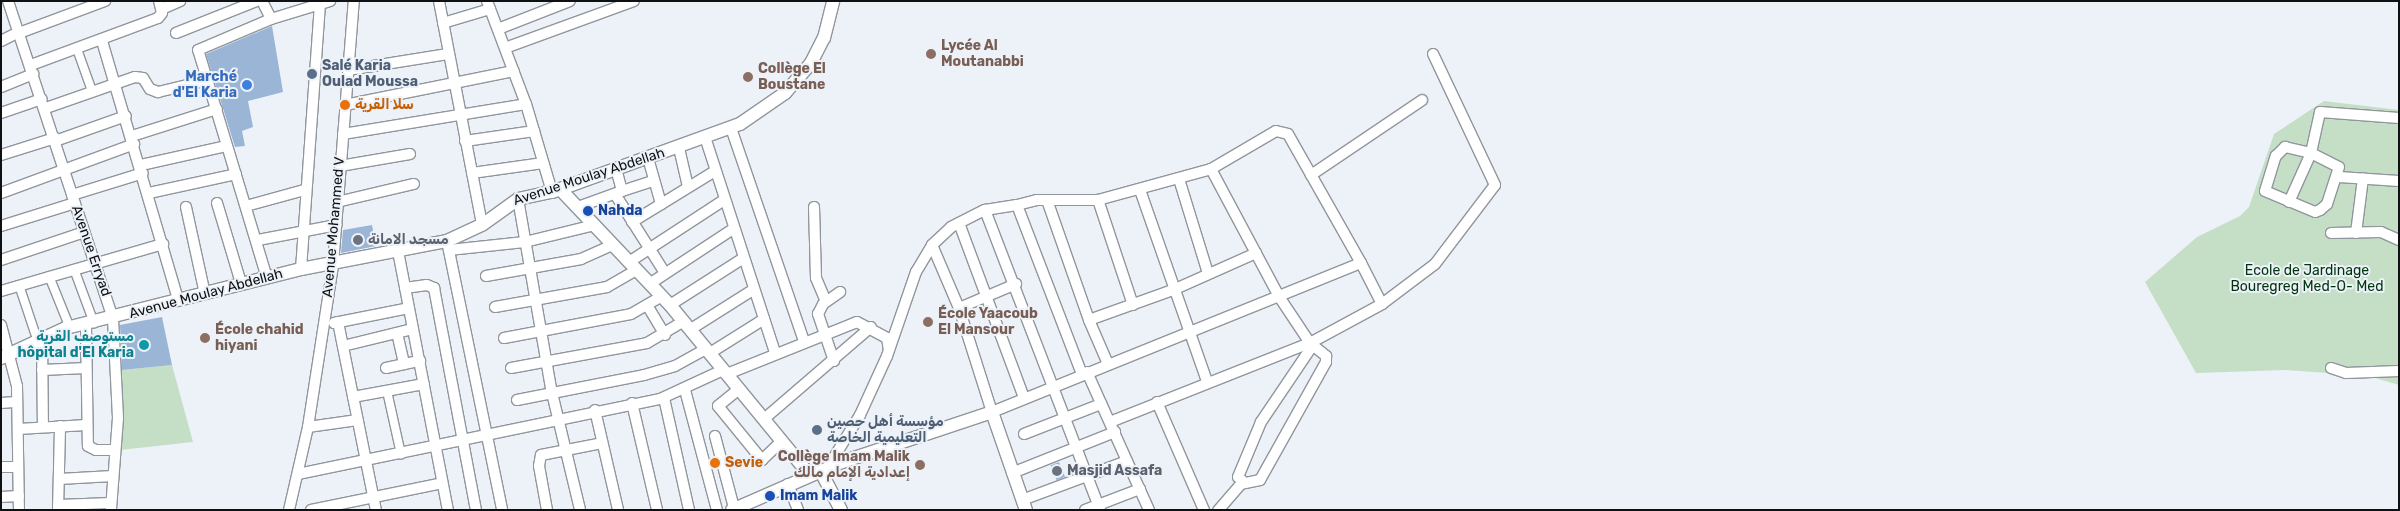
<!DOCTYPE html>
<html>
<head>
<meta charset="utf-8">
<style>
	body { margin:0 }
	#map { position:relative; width:2400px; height:511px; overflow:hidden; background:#edf2f9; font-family:Rubik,"Noto Naskh Arabic",sans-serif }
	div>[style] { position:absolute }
	.green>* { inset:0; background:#c5dfc7 }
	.building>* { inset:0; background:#9bb5d6; transform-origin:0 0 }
	.roads { filter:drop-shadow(1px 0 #91969c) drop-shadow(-1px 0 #91969c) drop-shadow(0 1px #91969c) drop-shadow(0 -1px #91969c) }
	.pedestrian>* { height:8px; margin:-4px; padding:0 4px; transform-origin:4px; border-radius:4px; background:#fff }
	.minor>* { height:10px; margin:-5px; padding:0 5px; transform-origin:5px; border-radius:5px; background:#fff }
	.tertiary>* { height:12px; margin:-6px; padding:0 6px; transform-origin:6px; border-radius:6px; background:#fff }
	.dots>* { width:14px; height:14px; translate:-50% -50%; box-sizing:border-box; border:2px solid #edf2f9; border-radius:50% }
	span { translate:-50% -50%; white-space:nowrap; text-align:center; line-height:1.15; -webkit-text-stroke:4px #edf2f9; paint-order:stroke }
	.education-label { font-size:14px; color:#785e54; font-weight:700 }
	.left { translate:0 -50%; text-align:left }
	.right { translate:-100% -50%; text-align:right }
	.service-label { font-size:14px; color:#4e5e75; font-weight:700 }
	.shop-label { font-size:14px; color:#366cbe; font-weight:700 }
	.food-label { font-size:14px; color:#c56008; font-weight:700 }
	.street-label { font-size:14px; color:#0e1012 }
	.transit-label { font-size:14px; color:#164399; font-weight:700 }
	.worship-label { font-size:14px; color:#5b616d; font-weight:700 }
	.park-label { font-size:14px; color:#00350e }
	.culture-label { font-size:14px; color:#0d838f; font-weight:700 }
	.frame { position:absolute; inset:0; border:2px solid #0e1012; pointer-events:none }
</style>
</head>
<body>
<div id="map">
	<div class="green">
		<i style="clip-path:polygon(2324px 101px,2399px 110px,2399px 385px,2368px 376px,2285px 370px,2196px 373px,2145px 282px,2197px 237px,2240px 216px,2249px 207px,2274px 134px)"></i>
		<i style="clip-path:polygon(172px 365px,193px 442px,120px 450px,122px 370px)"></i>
	</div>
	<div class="building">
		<i style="clip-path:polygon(272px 26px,283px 92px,248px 101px,253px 127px,242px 131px,245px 146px,235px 147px,206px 54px)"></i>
		<i style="clip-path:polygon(372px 225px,376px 246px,341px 253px,343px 230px)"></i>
		<i style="clip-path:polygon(162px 317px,172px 365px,122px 370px,120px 325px)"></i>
		<i style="left:1059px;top:462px;width:16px;height:9px;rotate:68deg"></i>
	</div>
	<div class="roads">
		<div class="pedestrian">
			<i style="left:77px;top:49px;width:45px;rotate:70.3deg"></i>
			<i style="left:74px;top:269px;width:58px;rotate:69.7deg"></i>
			<i style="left:49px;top:276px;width:56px;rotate:68deg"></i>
			<i style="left:19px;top:285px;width:57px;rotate:71.6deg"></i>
			<i style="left:387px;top:391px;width:65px;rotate:77.5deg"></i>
		</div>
		<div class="minor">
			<i style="left:8px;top:1px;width:335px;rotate:71.7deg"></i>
			<i style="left:113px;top:319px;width:99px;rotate:87.1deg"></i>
			<i style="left:118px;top:418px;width:92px;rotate:94.4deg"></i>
			<i style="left:262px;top:1px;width:20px;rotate:63deg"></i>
			<i style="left:439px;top:1px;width:228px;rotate:79.1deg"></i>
			<i style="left:487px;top:1px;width:110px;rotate:69.3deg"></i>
			<i style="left:526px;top:104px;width:92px;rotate:73.5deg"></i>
			<i style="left:162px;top:9px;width:20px;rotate:-24deg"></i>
			<i style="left:443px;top:23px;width:49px;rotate:-16.6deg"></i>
			<i style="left:498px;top:29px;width:77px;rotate:-21.3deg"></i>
			<i style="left:19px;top:33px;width:92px;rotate:-20.4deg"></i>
			<i style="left:176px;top:33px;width:87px;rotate:-21.6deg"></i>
			<i style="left:1px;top:41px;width:20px;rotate:-27deg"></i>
			<i style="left:102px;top:41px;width:270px;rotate:73.6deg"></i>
			<i style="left:505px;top:48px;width:137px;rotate:-20deg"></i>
			<i style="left:31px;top:65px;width:135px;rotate:-20.3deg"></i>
			<i style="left:158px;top:18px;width:6px;rotate:-51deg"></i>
			<i style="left:162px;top:13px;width:12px;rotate:-104deg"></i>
			<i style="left:348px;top:70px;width:101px;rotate:-9.1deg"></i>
			<i style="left:1px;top:87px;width:35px;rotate:-22deg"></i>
			<i style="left:345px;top:105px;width:172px;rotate:-11.4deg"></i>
			<i style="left:46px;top:108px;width:94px;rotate:-19.2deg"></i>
			<i style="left:135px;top:77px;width:8px;rotate:7deg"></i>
			<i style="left:143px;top:78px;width:13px;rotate:58deg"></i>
			<i style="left:150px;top:89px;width:9px;rotate:21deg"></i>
			<i style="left:158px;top:92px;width:51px;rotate:-13.5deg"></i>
			<i style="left:1px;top:113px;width:43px;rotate:-18.9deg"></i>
			<i style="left:731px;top:128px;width:225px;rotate:71.1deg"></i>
			<i style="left:343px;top:134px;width:185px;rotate:-9.3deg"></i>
			<i style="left:132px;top:136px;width:89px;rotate:-17.6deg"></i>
			<i style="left:705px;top:137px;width:227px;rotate:72deg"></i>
			<i style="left:55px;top:141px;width:75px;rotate:-19.4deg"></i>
			<i style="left:465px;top:141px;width:70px;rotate:-8.2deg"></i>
			<i style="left:2285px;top:147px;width:27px;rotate:13deg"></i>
			<i style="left:2311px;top:153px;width:31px;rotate:27deg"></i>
			<i style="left:2339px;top:167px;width:39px;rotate:108deg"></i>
			<i style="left:2327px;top:204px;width:9px;rotate:139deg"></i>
			<i style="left:2320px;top:210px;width:5px;rotate:158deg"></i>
			<i style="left:2315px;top:212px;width:54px;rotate:-157.2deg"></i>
			<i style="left:2265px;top:191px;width:37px;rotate:-73deg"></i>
			<i style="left:2276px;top:156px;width:13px;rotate:-45deg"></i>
			<i style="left:679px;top:148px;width:40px;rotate:77deg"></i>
			<i style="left:1px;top:155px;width:57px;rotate:-17.5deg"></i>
			<i style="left:648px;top:158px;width:48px;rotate:74.2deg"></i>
			<i style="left:141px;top:165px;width:87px;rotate:-12.6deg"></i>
			<i style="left:340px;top:166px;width:71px;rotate:-9.7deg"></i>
			<i style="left:1211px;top:169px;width:146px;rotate:61.9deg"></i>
			<i style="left:1280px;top:298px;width:54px;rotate:56.3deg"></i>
			<i style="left:1310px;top:343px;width:21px;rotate:39deg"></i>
			<i style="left:1326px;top:356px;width:6px;rotate:90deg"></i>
			<i style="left:1326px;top:362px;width:135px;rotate:119.2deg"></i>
			<i style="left:1260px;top:480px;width:19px;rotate:168deg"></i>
			<i style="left:1241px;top:484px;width:35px;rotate:131deg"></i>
			<i style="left:472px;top:173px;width:72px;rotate:-8deg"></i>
			<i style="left:1311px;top:175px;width:134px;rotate:-34deg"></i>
			<i style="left:2339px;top:177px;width:60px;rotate:3.8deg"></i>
			<i style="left:1179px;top:179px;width:98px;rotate:72.9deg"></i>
			<i style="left:1140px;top:190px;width:202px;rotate:70.7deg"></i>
			<i style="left:622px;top:191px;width:33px;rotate:-18deg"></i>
			<i style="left:1px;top:193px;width:142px;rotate:-20.2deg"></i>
			<i style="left:149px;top:193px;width:89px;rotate:-12.3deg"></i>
			<i style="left:615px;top:194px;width:93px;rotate:57.7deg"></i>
			<i style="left:72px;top:195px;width:74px;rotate:-17.2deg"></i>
			<i style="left:518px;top:199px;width:197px;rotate:80.1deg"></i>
			<i style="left:552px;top:393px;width:120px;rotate:76.5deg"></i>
			<i style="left:1047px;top:200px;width:127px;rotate:70.7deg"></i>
			<i style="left:337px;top:202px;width:79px;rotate:-13.2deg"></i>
			<i style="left:2289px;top:202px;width:54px;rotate:-65.8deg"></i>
			<i style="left:2311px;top:153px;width:42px;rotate:-77.6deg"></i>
			<i style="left:2320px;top:112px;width:79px;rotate:4.3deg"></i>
			<i style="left:217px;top:203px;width:84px;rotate:73.3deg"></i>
			<i style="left:1017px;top:205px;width:21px;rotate:-14deg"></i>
			<i style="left:1037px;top:200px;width:61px"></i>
			<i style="left:246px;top:206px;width:60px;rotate:-15.4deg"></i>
			<i style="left:186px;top:207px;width:89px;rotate:77.7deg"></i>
			<i style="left:578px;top:207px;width:47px;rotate:-20deg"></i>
			<i style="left:622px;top:191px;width:23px;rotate:-105deg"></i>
			<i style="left:814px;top:207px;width:71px;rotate:88.4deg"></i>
			<i style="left:816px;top:278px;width:25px;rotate:67deg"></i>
			<i style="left:985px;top:210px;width:321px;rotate:69deg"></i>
			<i style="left:632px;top:222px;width:97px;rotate:-31.6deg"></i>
			<i style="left:959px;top:223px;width:187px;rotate:69.6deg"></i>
			<i style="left:1px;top:226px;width:77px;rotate:-17.3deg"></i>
			<i style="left:2331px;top:233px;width:50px;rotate:-1.1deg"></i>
			<i style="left:2381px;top:232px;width:20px;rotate:24deg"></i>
			<i style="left:2356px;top:233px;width:55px;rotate:-82.7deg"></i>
			<i style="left:258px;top:240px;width:80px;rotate:-10.8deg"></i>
			<i style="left:447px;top:241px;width:275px;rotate:78.4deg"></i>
			<i style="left:932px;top:245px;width:69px;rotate:66.8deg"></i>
			<i style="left:959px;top:308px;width:109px;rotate:72.4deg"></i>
			<i style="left:992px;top:412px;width:398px;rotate:-22deg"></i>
			<i style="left:1361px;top:263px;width:46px;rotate:62.9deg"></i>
			<i style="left:449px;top:250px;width:76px;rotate:-6deg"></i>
			<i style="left:525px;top:242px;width:71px;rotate:-13.8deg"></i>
			<i style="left:398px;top:251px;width:264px;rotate:79.1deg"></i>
			<i style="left:1px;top:260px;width:88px;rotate:-18.6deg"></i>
			<i style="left:629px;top:262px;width:113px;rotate:-33.1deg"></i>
			<i style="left:301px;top:269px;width:266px;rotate:-85.9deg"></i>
			<i style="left:486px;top:276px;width:97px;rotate:-10.1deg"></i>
			<i style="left:581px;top:259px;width:35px;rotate:-24deg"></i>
			<i style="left:267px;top:278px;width:238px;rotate:-106.8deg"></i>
			<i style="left:198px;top:50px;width:79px;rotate:-23deg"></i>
			<i style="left:271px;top:19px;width:62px;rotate:-17deg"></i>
			<i style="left:651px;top:283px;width:98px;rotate:-33.4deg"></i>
			<i style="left:405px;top:288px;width:22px;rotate:-8deg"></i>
			<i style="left:427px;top:285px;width:8px;rotate:23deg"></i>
			<i style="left:434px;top:288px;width:226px;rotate:79.3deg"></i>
			<i style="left:1px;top:291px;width:169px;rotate:-16.2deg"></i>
			<i style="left:647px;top:305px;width:35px;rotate:59deg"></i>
			<i style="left:670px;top:305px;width:85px;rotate:-32.6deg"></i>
			<i style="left:1133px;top:305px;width:111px;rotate:-108.4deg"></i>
			<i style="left:1098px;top:200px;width:117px;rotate:-15.3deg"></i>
			<i style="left:1211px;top:169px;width:75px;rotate:-30.3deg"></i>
			<i style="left:1276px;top:131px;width:12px;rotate:14deg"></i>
			<i style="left:1288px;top:134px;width:148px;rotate:60.5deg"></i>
			<i style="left:495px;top:307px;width:114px;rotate:-10.1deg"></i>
			<i style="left:607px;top:287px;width:34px;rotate:-30deg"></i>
			<i style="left:959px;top:308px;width:62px;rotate:-22.8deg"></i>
			<i style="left:338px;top:322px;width:192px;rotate:78.6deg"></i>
			<i style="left:334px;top:323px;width:76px;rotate:-11.3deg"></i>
			<i style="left:1px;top:325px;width:63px;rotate:75.3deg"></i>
			<i style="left:17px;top:386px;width:124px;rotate:89.1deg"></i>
			<i style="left:86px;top:325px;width:121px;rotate:89.1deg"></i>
			<i style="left:88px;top:446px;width:9px;rotate:27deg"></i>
			<i style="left:96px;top:450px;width:19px"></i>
			<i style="left:691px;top:329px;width:73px;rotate:-32.2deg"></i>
			<i style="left:397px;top:333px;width:32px;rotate:77deg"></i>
			<i style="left:42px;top:337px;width:90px;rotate:89.4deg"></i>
			<i style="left:504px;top:338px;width:129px;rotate:-10.7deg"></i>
			<i style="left:631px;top:314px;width:36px;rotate:-30deg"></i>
			<i style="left:343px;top:346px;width:71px;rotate:-13.8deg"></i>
			<i style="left:710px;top:353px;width:64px;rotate:-32.2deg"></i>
			<i style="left:834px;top:361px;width:50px;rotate:-108.8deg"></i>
			<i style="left:818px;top:314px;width:11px;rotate:-63deg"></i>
			<i style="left:823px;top:304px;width:21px;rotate:-35deg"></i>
			<i style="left:1108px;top:364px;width:48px;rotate:-113.4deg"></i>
			<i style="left:1089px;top:320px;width:89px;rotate:-19.7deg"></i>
			<i style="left:1173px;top:290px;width:91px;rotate:-24deg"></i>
			<i style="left:386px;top:368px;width:35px;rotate:-12deg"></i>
			<i style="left:511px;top:368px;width:138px;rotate:-10.4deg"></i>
			<i style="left:647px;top:343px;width:43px;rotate:-30.7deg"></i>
			<i style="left:2331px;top:368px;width:16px;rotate:18deg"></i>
			<i style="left:2346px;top:373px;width:53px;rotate:-2.2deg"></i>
			<i style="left:42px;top:370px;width:44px;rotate:-2.6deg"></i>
			<i style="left:1087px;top:372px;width:151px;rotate:65.8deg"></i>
			<i style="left:727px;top:374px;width:140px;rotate:-21.8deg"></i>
			<i style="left:857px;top:322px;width:34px;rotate:28deg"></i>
			<i style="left:887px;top:338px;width:12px;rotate:81deg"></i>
			<i style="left:739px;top:389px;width:27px;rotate:141deg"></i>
			<i style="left:718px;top:406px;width:70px;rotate:50.8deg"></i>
			<i style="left:762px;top:460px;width:28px;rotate:-44deg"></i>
			<i style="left:685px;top:390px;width:124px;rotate:75.1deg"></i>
			<i style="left:353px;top:397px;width:72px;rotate:-10.4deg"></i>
			<i style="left:664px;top:398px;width:115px;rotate:77.4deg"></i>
			<i style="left:517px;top:400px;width:129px;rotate:-11.1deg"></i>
			<i style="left:644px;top:375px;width:32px;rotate:-16deg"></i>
			<i style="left:675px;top:366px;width:35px;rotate:-29deg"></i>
			<i style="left:1157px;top:402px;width:118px;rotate:66.5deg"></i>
			<i style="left:1px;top:403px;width:16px;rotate:-4deg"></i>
			<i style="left:632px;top:403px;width:110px;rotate:76.8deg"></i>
			<i style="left:595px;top:410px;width:103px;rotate:77deg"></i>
			<i style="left:764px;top:419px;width:141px;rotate:-40.7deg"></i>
			<i style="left:1110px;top:422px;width:215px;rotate:-21.6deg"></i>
			<i style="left:1310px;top:343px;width:82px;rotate:-28.4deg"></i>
			<i style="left:1382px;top:304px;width:66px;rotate:-37deg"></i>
			<i style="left:1435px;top:264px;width:99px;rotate:-52.8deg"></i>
			<i style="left:1495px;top:185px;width:145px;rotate:-115.3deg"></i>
			<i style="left:308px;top:427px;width:50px;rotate:-8deg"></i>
			<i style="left:18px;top:429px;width:69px;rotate:-3.3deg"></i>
			<i style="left:1024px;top:434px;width:83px;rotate:-21.3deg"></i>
			<i style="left:715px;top:436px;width:74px;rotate:75.2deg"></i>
			<i style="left:1px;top:467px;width:17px"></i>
			<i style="left:828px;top:467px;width:61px;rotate:-58.4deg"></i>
			<i style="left:860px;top:415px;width:65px;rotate:-65.4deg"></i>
			<i style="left:887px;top:356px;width:89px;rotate:-71deg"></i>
			<i style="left:916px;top:272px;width:31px;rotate:-59deg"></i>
			<i style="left:932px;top:245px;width:26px;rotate:-43deg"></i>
			<i style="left:951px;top:227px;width:38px;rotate:-27deg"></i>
			<i style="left:985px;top:210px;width:32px;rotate:-9deg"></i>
			<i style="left:1017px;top:205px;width:181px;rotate:69deg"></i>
			<i style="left:1012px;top:473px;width:111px;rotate:-21.7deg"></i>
			<i style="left:298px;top:474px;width:370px;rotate:-11.7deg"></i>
			<i style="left:660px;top:399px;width:69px;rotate:-24.7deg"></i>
			<i style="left:59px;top:479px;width:54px;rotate:-3.2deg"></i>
			<i style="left:1245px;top:483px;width:9px;rotate:-139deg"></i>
			<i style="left:1238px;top:477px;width:60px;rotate:-67.3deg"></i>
			<i style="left:1261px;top:422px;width:93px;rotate:-56deg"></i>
			<i style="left:788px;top:484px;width:28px;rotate:69deg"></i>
			<i style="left:1px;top:497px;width:18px;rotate:-3deg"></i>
			<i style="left:1022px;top:500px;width:112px;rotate:-20.4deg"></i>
			<i style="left:58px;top:505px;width:53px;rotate:-2.2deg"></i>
			<i style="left:58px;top:510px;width:84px;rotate:-88.6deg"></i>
			<i style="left:289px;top:510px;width:85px;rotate:-77.1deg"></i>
			<i style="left:308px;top:427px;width:164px;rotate:-81.2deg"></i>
			<i style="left:333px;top:265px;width:265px;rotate:-85.5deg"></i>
			<i style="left:311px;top:510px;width:134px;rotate:-11.6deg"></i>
			<i style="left:547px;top:510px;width:45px;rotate:-100.3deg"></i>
			<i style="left:539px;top:466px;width:11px;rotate:-80deg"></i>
			<i style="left:541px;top:455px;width:62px;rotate:-11.1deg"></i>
			<i style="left:1085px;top:510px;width:59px;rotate:-20.9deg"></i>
		</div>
		<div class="tertiary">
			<i style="left:560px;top:189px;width:160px;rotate:46.5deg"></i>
			<i style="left:670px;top:305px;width:219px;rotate:50.6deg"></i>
			<i style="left:1px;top:358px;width:72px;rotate:-24.8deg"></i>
			<i style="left:66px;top:328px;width:242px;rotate:-14.1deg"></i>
			<i style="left:301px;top:269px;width:149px;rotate:-10.9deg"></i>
			<i style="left:447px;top:241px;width:38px;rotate:-25deg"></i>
			<i style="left:482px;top:225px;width:44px;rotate:-35.8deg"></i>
			<i style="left:518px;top:199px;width:35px;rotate:-12deg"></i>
			<i style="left:552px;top:192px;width:200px;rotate:-19.9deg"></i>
			<i style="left:740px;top:124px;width:55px;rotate:-34.6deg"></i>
			<i style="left:785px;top:93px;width:40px;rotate:-49deg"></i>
			<i style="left:811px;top:63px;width:28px;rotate:-63deg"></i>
			<i style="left:824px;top:38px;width:38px;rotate:-76deg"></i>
			<i style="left:820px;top:470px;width:45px;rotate:62.3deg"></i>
			<i style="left:732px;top:510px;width:120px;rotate:-23.6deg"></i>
			<i style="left:842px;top:462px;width:158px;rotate:-18.4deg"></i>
			<i style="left:992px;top:412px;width:104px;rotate:70.9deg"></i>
		</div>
	</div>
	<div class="dots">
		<i style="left:931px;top:54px;background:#8d6e63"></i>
		<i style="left:312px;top:74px;background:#5c6f8a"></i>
		<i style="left:748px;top:77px;background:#8d6e63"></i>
		<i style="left:247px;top:85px;background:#3f7fe0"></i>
		<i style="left:345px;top:105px;background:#e8710a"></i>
		<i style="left:588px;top:211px;background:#1a4fb4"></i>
		<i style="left:358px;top:240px;background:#6b7280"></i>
		<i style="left:928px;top:322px;background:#8d6e63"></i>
		<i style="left:205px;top:338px;background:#8d6e63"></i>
		<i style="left:144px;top:345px;background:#0f9aa8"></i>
		<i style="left:817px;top:430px;background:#5c6f8a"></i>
		<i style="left:715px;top:463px;background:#e8710a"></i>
		<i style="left:920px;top:465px;background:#8d6e63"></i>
		<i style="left:1057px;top:471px;background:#6b7280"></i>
		<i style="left:770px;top:496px;background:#1a4fb4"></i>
	</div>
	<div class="education-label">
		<span class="left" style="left:941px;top:54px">Lycée Al<br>Moutanabbi</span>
		<span class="left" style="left:758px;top:77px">Collège El<br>Boustane</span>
		<span class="left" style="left:938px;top:322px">École Yaacoub<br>El Mansour</span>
		<span class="left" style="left:215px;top:338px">École chahid<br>hiyani</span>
		<span class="right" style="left:910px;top:465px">Collège Imam Malik<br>إعدادية الإمام مالك</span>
	</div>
	<div class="service-label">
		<span class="left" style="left:322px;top:74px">Salé Karia<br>Oulad Moussa</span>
		<span class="left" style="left:827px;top:430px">مؤسسة أهل حصين<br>التعليمية الخاصة</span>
	</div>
	<div class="shop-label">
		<span class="right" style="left:237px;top:85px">Marché<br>d'El Karia</span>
	</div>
	<div class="food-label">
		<span class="left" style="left:355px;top:105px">سلا القرية</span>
		<span class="left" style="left:725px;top:463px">Sevie</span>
	</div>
	<div class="street-label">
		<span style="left:589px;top:177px;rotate:-18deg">Avenue Moulay Abdellah</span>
		<span style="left:334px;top:227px;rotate:-85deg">Avenue Mohammed V</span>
		<span style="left:91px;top:251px;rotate:71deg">Avenue Erryad</span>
		<span style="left:206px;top:294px;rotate:-15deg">Avenue Moulay Abdellah</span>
	</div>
	<div class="transit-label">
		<span class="left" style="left:598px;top:211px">Nahda</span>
		<span class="left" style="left:780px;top:496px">Imam Malik</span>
	</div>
	<div class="worship-label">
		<span class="left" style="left:368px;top:240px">مسجد الامانة</span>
		<span class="left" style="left:1067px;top:471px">Masjid Assafa</span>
	</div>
	<div class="park-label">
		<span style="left:2307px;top:279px">Ecole de Jardinage<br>Bouregreg Med-O- Med</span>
	</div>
	<div class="culture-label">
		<span class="right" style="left:134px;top:345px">مستوصف القرية<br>hôpital d'El Karia</span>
	</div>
	<div class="frame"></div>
</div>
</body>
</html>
